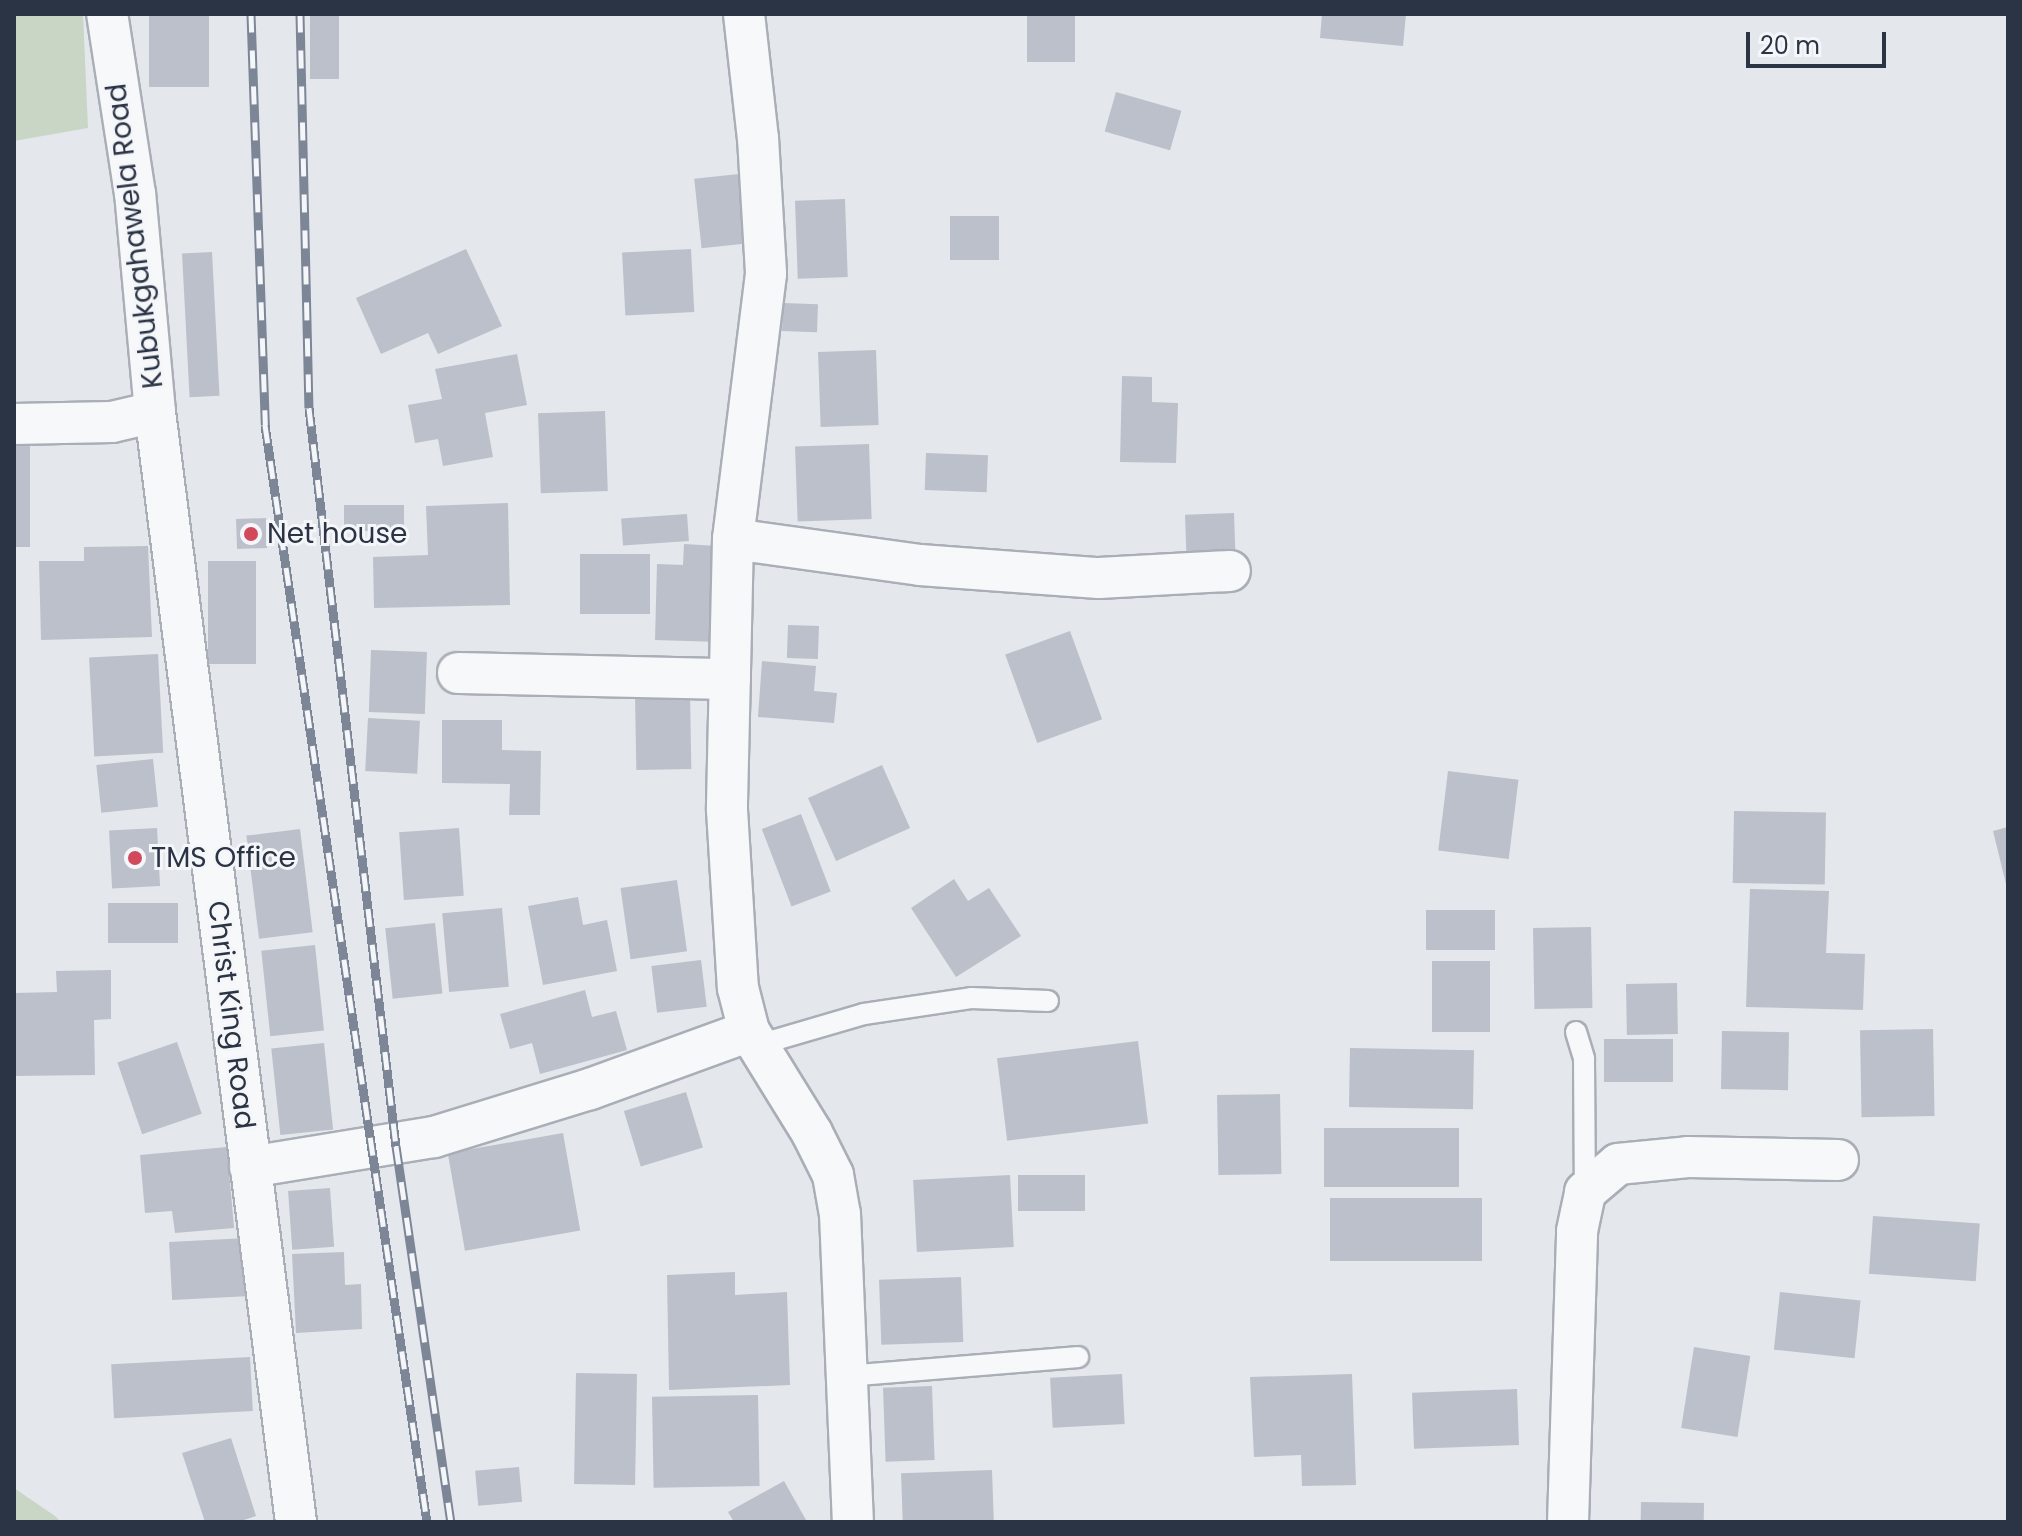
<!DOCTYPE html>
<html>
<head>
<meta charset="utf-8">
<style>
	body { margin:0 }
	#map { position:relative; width:2022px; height:1536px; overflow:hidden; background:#e4e7ec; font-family:Poppins,sans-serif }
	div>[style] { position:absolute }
	.green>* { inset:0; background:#c9d6c5 }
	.building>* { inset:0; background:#bbc0ca; transform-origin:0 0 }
	.roads { filter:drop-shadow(2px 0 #a9aeb7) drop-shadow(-2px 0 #a9aeb7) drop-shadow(0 2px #a9aeb7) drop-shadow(0 -2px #a9aeb7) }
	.lane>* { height:20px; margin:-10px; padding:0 10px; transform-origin:10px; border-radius:10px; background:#f7f8fa }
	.street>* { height:40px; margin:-20px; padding:0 20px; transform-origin:20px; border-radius:20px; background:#f7f8fa }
	.rail>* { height:9px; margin-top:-4.5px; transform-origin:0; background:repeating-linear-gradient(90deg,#f4f6f9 0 18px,#7d8696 0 36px); box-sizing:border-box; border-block:2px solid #7d8696 }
	.dots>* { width:22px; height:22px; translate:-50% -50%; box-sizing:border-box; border:4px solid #f4f6f9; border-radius:50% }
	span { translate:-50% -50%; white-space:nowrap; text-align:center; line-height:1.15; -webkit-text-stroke:6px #f4f6f9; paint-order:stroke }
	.street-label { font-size:28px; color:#2b3445 }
	.poi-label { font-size:28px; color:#2b3445 }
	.left { translate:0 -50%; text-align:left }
	.frame { position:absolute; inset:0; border:16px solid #2b3445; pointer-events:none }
	.scale { position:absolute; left:1746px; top:32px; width:140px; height:36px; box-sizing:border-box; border:4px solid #2b3445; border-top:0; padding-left:10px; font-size:24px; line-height:28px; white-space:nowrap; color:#2b3445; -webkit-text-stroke:6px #f4f6f9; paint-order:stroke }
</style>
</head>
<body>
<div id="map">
	<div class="green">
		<i style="clip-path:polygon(14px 14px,83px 14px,88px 128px,14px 141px)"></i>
		<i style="clip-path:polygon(14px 1488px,55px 1516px,61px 1522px,14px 1522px)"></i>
	</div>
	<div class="building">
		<i style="left:149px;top:14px;width:60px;height:73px"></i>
		<i style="left:310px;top:14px;width:29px;height:65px"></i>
		<i style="left:1027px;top:14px;width:48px;height:48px"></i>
		<i style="clip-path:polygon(1322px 14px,1406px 14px,1403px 46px,1320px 38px)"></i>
		<i style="left:1116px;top:92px;width:68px;height:41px;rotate:16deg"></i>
		<i style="left:739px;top:174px;width:70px;height:45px;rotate:84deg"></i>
		<i style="left:845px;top:199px;width:78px;height:50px;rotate:88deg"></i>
		<i style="left:950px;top:216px;width:49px;height:44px"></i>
		<i style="clip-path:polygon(466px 249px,502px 326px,438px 354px,428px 333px,381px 354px,356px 298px)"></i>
		<i style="left:691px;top:249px;width:63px;height:69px;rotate:87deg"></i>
		<i style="left:212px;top:252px;width:144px;height:30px;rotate:87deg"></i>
		<i style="left:783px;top:303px;width:35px;height:28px;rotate:2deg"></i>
		<i style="left:876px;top:350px;width:75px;height:58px;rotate:88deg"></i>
		<i style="clip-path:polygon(517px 354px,527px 405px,485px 413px,493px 457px,443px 466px,438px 439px,415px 443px,408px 405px,442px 399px,435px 369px)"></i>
		<i style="clip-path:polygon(1122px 376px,1152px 377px,1152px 402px,1178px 403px,1176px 463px,1120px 462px)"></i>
		<i style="left:605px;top:411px;width:80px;height:67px;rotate:88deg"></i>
		<i style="left:869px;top:444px;width:75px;height:74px;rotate:88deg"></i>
		<i style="left:14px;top:445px;width:16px;height:102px"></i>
		<i style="left:926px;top:453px;width:62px;height:37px;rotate:2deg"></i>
		<i style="clip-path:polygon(508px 503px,510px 605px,374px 608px,373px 557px,428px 555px,426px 506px)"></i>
		<i style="left:404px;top:505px;width:26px;height:60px;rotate:90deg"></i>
		<i style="left:1234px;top:513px;width:38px;height:49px;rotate:88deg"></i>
		<i style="left:687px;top:514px;width:27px;height:66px;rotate:86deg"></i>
		<i style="left:266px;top:518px;width:30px;height:30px;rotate:88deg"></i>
		<i style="clip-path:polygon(684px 544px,718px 546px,720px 642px,655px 640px,657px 564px,683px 565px)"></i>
		<i style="clip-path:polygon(148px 546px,152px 637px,41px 640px,39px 561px,84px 561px,84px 547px)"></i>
		<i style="left:580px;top:554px;width:70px;height:60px"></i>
		<i style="left:208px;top:561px;width:48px;height:103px"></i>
		<i style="left:788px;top:625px;width:31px;height:33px;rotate:2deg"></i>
		<i style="left:1070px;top:631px;width:94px;height:69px;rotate:70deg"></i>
		<i style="left:371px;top:650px;width:56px;height:62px;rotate:2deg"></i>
		<i style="left:158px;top:654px;width:99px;height:69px;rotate:87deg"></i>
		<i style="clip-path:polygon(762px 661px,816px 666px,814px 691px,837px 693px,834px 723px,758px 717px)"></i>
		<i style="left:690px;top:692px;width:77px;height:55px;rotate:89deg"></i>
		<i style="left:368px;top:718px;width:52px;height:53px;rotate:3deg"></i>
		<i style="clip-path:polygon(442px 720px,502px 720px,502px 750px,541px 751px,540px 815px,509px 815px,510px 784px,442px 783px)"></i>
		<i style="left:153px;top:759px;width:48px;height:57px;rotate:84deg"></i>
		<i style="left:882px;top:765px;width:69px;height:81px;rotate:66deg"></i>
		<i style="left:1448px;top:771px;width:71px;height:80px;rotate:7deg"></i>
		<i style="left:1734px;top:811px;width:92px;height:72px;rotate:1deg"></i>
		<i style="left:801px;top:814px;width:83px;height:42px;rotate:69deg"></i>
		<i style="clip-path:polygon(2008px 827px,2008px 888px,2007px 888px,1993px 831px)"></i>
		<i style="left:157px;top:828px;width:58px;height:48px;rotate:87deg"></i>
		<i style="left:459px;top:828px;width:68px;height:60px;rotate:86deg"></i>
		<i style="left:300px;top:829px;width:104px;height:54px;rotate:83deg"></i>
		<i style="clip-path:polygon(954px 879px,968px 901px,989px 888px,1021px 936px,956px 977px,911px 908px)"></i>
		<i style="left:677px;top:880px;width:72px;height:57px;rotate:82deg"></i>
		<i style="clip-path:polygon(1750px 889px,1829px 891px,1826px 953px,1865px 954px,1863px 1010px,1746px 1007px)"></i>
		<i style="clip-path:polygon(578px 897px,583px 925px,607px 920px,617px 971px,543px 985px,528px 906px)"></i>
		<i style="left:108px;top:903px;width:70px;height:40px"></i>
		<i style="left:502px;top:908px;width:79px;height:60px;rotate:85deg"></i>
		<i style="left:1426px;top:910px;width:69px;height:40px"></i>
		<i style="left:435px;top:923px;width:71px;height:50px;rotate:84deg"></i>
		<i style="left:1591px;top:927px;width:81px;height:58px;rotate:89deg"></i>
		<i style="left:315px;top:945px;width:86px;height:54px;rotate:84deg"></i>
		<i style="left:701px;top:960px;width:47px;height:50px;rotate:83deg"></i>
		<i style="left:1432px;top:961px;width:58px;height:71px"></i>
		<i style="clip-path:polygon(111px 970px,111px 1019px,94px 1020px,95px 1075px,14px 1076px,14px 993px,57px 992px,56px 971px)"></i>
		<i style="left:1677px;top:983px;width:51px;height:51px;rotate:89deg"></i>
		<i style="clip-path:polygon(585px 990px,592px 1017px,616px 1011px,627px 1050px,540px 1074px,532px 1043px,510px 1049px,500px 1014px)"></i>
		<i style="left:1933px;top:1029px;width:87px;height:73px;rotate:89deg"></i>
		<i style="left:1722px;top:1031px;width:67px;height:58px;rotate:1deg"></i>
		<i style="left:1604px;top:1039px;width:69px;height:43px"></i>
		<i style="left:1138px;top:1041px;width:83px;height:142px;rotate:83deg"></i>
		<i style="left:177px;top:1042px;width:76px;height:63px;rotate:71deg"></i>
		<i style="left:324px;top:1043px;width:87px;height:53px;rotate:84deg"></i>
		<i style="left:1350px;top:1048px;width:124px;height:59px;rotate:1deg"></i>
		<i style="left:686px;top:1092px;width:58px;height:65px;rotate:73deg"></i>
		<i style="left:1280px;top:1094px;width:80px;height:63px;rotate:89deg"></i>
		<i style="left:1324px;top:1128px;width:135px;height:59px"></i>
		<i style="left:563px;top:1133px;width:99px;height:117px;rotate:80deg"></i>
		<i style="clip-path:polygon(227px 1147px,234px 1228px,175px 1233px,172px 1211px,145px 1213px,140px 1155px)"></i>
		<i style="left:1010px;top:1175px;width:72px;height:97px;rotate:87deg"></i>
		<i style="left:1085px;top:1175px;width:36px;height:67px;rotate:90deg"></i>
		<i style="left:330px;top:1188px;width:59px;height:42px;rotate:86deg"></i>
		<i style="left:1482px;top:1198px;width:63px;height:152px;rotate:90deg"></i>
		<i style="left:1873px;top:1216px;width:107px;height:58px;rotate:4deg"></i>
		<i style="left:247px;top:1238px;width:58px;height:78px;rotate:87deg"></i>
		<i style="clip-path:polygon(344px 1252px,345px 1285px,361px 1284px,362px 1329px,296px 1333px,292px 1254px)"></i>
		<i style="clip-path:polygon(735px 1272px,735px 1295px,787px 1292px,790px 1385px,669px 1390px,667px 1275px)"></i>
		<i style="left:961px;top:1277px;width:65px;height:82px;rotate:88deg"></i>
		<i style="left:1780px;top:1292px;width:81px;height:58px;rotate:6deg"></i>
		<i style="left:1694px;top:1347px;width:57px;height:82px;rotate:9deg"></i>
		<i style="left:250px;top:1357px;width:54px;height:139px;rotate:87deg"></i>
		<i style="left:576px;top:1373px;width:61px;height:111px;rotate:1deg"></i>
		<i style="left:1122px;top:1374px;width:50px;height:72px;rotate:87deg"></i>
		<i style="clip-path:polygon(1352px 1374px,1356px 1485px,1302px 1486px,1301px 1455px,1254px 1457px,1250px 1377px)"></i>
		<i style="left:932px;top:1386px;width:74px;height:49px;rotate:88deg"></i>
		<i style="left:1517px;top:1389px;width:56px;height:105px;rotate:88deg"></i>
		<i style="left:758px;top:1395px;width:91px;height:106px;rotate:89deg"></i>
		<i style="clip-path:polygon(231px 1438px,256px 1516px,238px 1522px,205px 1522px,182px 1453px)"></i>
		<i style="left:519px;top:1467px;width:35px;height:44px;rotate:85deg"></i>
		<i style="left:992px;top:1470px;width:52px;height:91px;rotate:88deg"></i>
		<i style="clip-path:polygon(784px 1481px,806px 1520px,734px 1522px,728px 1512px)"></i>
		<i style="left:1641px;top:1502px;width:63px;height:20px;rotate:1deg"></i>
	</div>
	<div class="roads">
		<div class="lane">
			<i style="left:1576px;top:1032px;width:28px;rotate:73deg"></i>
			<i style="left:1584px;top:1059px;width:133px;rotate:89.6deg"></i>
			<i style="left:758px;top:1045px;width:110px;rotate:-16.3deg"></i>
			<i style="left:864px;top:1014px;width:108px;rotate:-8.5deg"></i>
			<i style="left:971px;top:998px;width:77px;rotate:2.2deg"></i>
			<i style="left:847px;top:1376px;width:232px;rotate:-4.7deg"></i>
		</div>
		<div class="street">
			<i style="left:744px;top:14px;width:125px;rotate:83.6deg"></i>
			<i style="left:758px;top:138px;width:136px;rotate:86.6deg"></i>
			<i style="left:766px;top:274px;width:267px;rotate:97.1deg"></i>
			<i style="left:733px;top:539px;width:271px;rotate:91.3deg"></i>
			<i style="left:727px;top:810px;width:178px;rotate:86.5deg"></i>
			<i style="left:738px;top:988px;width:44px;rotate:75.7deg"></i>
			<i style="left:749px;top:1031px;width:120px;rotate:58.3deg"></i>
			<i style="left:812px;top:1133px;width:47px;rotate:63.4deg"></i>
			<i style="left:833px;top:1175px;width:40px;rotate:80deg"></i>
			<i style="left:840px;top:1214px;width:308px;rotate:87.6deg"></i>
			<i style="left:155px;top:412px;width:1119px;rotate:82.76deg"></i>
			<i style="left:14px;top:424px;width:98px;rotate:-1.2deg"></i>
			<i style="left:112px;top:422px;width:44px;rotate:-13.1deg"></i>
			<i style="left:155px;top:412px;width:219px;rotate:-95.2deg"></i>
			<i style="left:135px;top:194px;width:182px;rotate:-98.8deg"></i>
			<i style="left:733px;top:539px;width:189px;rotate:7.9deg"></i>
			<i style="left:920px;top:565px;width:179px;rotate:4.2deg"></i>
			<i style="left:1099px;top:578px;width:131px;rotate:-3.1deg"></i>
			<i style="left:458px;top:673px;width:272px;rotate:1.3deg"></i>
			<i style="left:250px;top:1167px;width:186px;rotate:-9.3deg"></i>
			<i style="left:434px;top:1137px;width:163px;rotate:-17.1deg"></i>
			<i style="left:590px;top:1089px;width:169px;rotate:-20deg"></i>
			<i style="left:1568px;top:1522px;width:291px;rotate:-88.2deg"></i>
			<i style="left:1577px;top:1231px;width:40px;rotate:-78deg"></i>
			<i style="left:1585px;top:1192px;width:43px;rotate:-40.3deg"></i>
			<i style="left:1618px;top:1164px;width:70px;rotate:-5.7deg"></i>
			<i style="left:1688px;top:1157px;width:150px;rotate:1.1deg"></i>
		</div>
	</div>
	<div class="rail">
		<i style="left:251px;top:14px;width:411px;rotate:88deg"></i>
		<i style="left:265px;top:425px;width:1109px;rotate:81.6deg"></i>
		<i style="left:300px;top:14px;width:394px;rotate:88.7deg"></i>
		<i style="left:309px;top:408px;width:743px;rotate:83.28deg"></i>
		<i style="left:396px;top:1146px;width:380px;rotate:81.7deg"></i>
	</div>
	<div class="dots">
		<i style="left:251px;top:534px;background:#d1495b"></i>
		<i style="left:135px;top:858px;background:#d1495b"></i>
	</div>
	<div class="street-label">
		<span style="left:135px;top:236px;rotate:-97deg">Kubukgahawela Road</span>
		<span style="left:231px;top:1015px;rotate:83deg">Christ King Road</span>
	</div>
	<div class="poi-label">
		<span class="left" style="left:267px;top:534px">Net house</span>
		<span class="left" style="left:151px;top:858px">TMS Office</span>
	</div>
	<div class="frame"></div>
	<div class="scale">20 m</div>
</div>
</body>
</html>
